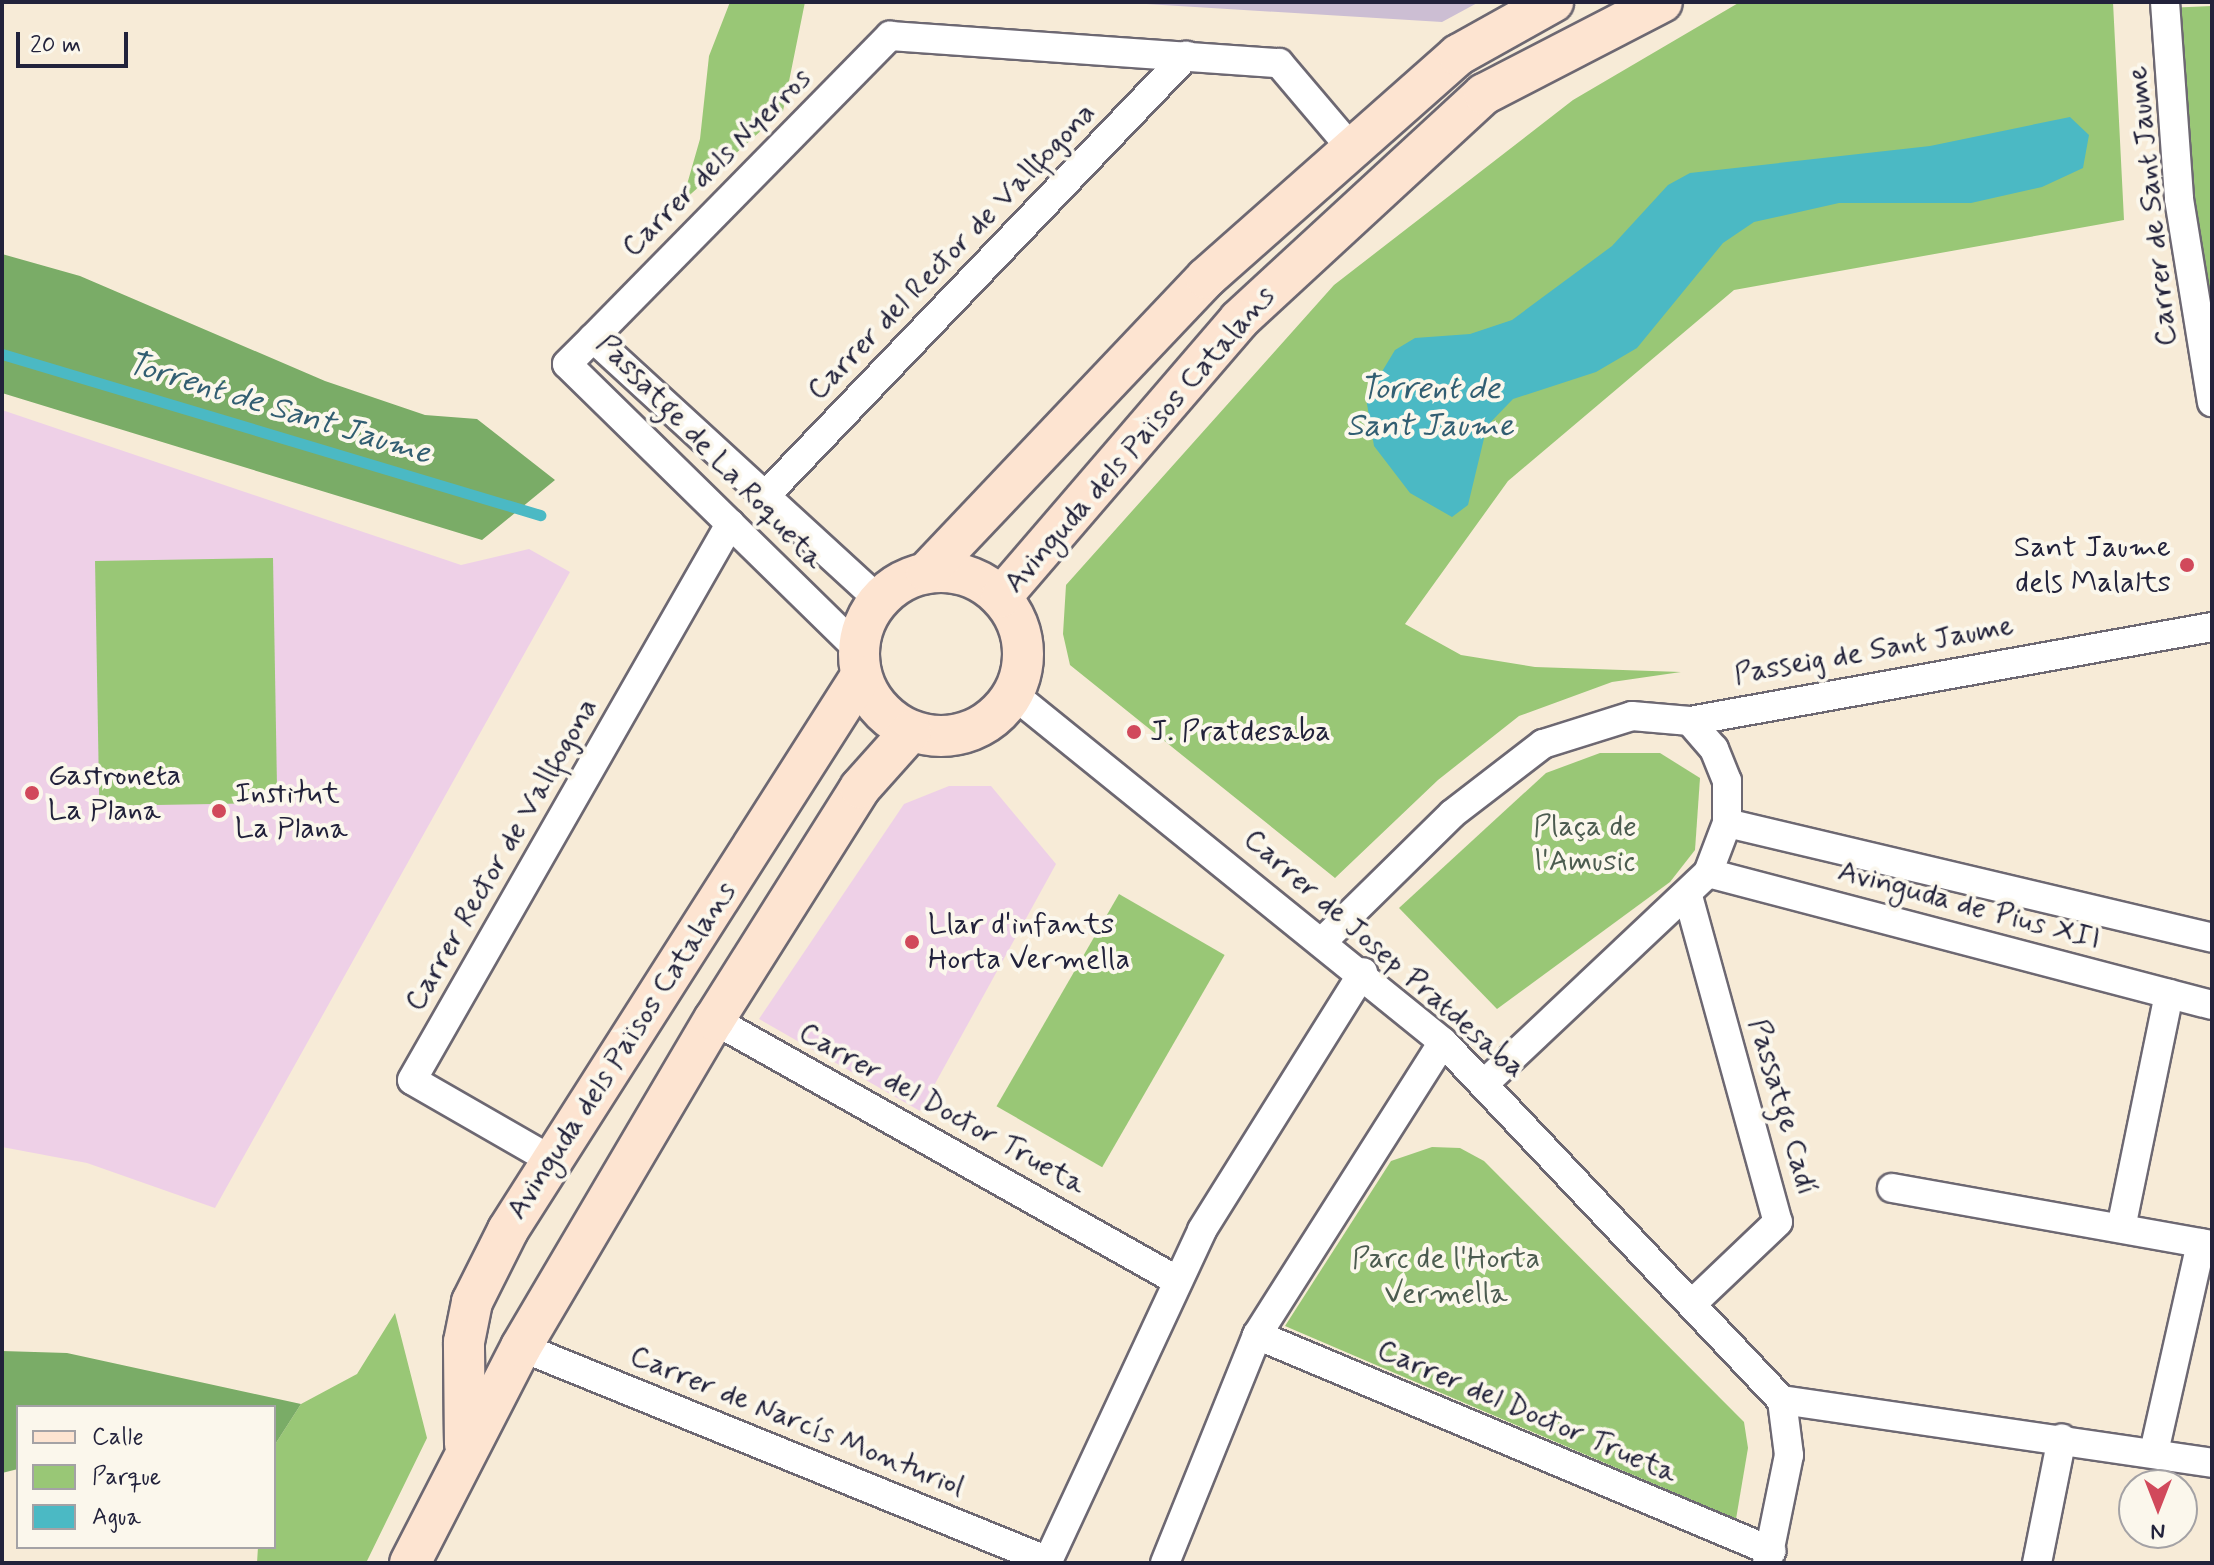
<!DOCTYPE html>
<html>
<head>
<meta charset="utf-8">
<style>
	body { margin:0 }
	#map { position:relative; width:2214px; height:1565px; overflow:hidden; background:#f7ebd7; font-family:Mynerve,sans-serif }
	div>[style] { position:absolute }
	.built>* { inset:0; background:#eed0e7 }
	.industrial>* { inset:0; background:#ccbed3 }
	.green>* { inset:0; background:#99c776; transform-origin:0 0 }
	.forest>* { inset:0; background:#7aac67 }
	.water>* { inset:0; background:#4bb9c4 }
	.stream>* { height:11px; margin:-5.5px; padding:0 5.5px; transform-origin:5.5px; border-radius:5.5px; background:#4bb9c4 }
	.roads { filter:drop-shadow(2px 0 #6d6872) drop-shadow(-2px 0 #6d6872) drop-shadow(0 2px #6d6872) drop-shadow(0 -2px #6d6872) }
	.street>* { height:28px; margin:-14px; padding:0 14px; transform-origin:14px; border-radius:14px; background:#fff }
	.secondary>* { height:40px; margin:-20px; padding:0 20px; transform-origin:20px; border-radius:20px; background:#fde4d1 }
	.secondary>.ring { margin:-20px; padding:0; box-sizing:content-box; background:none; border:40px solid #fde4d1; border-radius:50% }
	.dots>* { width:22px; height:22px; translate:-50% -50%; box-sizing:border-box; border:4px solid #fbf7ec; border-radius:50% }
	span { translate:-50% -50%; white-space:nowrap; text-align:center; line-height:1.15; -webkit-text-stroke:8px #fbf7ec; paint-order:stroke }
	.street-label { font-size:30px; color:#22223b }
	.poi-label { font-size:30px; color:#22223b }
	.right { translate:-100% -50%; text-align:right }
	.left { translate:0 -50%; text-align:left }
	.park-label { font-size:30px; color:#4c5c50 }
	.water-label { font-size:32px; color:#325e72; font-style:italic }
	.frame { position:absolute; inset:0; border:4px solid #22223b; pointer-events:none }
	.legend { position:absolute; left:16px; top:1405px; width:260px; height:144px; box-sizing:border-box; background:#fbf7ec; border:2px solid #a4a2a5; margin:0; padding:10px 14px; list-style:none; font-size:24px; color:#22223b }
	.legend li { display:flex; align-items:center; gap:16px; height:40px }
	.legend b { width:40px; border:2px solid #a4a2a5 }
	.north { position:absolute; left:2118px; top:1469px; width:80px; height:80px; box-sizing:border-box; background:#fbf7ec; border:2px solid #a4a2a5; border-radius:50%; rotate:180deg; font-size:22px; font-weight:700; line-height:32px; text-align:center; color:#22223b }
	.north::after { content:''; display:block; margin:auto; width:28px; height:36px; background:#d1495b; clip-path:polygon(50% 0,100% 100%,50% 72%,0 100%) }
	.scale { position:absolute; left:16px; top:32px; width:112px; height:36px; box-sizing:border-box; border:4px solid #22223b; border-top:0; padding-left:10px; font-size:24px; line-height:28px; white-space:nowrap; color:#22223b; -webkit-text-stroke:6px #fbf7ec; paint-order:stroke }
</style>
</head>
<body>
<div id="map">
	<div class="built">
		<i style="clip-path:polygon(2px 410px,461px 565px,529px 549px,570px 572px,215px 1208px,87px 1163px,2px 1147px)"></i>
		<i style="clip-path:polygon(949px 786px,991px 786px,1056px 864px,920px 1111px,759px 1019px,904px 804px)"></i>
	</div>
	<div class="industrial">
		<i style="clip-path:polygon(1114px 2px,1479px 2px,1442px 22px)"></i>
	</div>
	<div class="green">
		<i style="clip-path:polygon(730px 2px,805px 2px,783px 111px,682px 202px,700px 139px,709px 56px)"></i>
		<i style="clip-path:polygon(1740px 2px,2113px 2px,2124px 220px,1734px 290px,1508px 481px,1405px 624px,1461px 655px,1535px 667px,1681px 672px,1612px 682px,1519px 716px,1438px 780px,1335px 878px,1070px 665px,1063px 634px,1066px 585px,1334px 285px,1573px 100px)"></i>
		<i style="clip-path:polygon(2212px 6px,2212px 309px,2197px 315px,2166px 8px)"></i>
		<i style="left:273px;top:558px;width:245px;height:178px;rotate:89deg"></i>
		<i style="clip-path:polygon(1600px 753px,1660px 753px,1700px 778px,1695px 850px,1670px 882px,1497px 1009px,1399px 908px,1546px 773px)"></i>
		<i style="left:1119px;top:894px;width:122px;height:245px;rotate:30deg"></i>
		<i style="clip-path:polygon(1432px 1147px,1460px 1148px,1484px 1161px,1744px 1422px,1748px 1448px,1736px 1519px,1285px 1326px,1391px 1161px)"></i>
		<i style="clip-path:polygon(395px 1313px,427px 1438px,366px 1563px,257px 1563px,258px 1547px,274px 1547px,274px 1446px,301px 1404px,357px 1374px)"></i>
	</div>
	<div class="forest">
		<i style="clip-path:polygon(2px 254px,80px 276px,325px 381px,425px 415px,477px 419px,555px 480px,482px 540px,2px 393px)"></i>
		<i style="clip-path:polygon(2px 1351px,67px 1353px,301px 1404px,274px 1446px,274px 1407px,18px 1407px,18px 1469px,2px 1473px)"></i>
	</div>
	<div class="water">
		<i style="clip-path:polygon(2070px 117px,2089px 135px,2083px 168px,2042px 187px,1971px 203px,1839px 203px,1754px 222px,1723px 243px,1637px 348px,1596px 372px,1513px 399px,1487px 426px,1468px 505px,1452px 517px,1410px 493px,1374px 446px,1366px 398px,1395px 350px,1415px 338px,1470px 334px,1512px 320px,1612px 246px,1668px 185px,1690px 173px,1930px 146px)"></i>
	</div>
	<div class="stream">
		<i style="left:2px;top:354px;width:562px;rotate:16.66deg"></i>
	</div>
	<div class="roads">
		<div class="street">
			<i style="left:2165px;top:2px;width:197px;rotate:85.9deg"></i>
			<i style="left:2179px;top:199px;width:206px;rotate:80.8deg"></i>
			<i style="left:593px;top:338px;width:424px;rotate:-45.5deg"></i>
			<i style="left:890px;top:36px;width:390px;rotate:4deg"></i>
			<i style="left:1279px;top:63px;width:113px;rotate:49.7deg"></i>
			<i style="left:766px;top:495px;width:608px;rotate:-46.27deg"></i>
			<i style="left:858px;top:649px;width:407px;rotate:-135.6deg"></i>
			<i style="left:567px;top:364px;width:37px;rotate:-45deg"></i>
			<i style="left:593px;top:338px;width:386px;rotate:42.5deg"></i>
			<i style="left:1013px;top:694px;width:553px;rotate:38.98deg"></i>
			<i style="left:1443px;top:1042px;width:493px;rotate:46.6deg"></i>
			<i style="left:1727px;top:823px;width:498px;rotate:13.3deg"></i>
			<i style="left:1708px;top:873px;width:521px;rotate:14.68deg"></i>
			<i style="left:1688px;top:896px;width:338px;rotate:74.6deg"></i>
			<i style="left:1778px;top:1222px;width:117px;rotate:136.4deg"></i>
			<i style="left:1325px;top:939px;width:178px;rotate:-44.5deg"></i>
			<i style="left:1452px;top:814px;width:115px;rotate:-37.6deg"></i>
			<i style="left:1543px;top:744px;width:93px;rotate:-17.5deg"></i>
			<i style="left:1632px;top:716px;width:58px;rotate:4.9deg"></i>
			<i style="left:1690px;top:721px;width:530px;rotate:-10.21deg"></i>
			<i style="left:714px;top:1020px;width:532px;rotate:29.36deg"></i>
			<i style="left:1486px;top:1082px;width:305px;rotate:-43.3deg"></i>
			<i style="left:1708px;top:873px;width:53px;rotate:-69.2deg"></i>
			<i style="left:1727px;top:823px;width:42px;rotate:-90deg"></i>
			<i style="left:1727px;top:781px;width:35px;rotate:-112deg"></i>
			<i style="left:1714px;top:749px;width:37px;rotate:-131deg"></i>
			<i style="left:551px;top:1160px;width:160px;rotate:-150.1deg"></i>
			<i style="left:412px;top:1080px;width:641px;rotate:-60.23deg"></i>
			<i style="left:1892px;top:1188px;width:325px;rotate:10.1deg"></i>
			<i style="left:2121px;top:1228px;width:239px;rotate:-78.4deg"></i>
			<i style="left:1257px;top:1335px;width:558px;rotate:22.79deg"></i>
			<i style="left:521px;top:1347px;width:569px;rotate:22.1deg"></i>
			<i style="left:1782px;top:1400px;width:435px;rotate:8.3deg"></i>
			<i style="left:2154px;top:1452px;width:214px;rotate:-77.3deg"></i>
			<i style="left:1047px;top:1563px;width:367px;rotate:-65deg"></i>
			<i style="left:1202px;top:1230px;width:304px;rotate:-58deg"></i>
			<i style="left:1165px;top:1563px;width:246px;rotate:-68deg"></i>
			<i style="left:1257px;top:1335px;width:347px;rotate:-57.6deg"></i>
			<i style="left:1767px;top:1563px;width:110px;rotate:-78.5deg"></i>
			<i style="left:1789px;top:1455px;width:55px;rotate:-97.3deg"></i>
			<i style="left:2037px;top:1563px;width:127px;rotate:-78.7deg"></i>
		</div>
		<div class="secondary">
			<i class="ring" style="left:859px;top:572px;width:124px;height:124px"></i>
			<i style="left:927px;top:572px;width:405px;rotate:-46.5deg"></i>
			<i style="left:1206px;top:278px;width:337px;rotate:-41.5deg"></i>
			<i style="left:1458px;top:55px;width:109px;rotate:-29.2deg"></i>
			<i style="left:1001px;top:597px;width:365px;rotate:-49.3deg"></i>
			<i style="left:1239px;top:320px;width:333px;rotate:-42.7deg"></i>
			<i style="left:1484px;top:94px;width:200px;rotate:-27.3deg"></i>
			<i style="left:465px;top:1444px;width:102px;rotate:-90.6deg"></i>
			<i style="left:464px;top:1342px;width:41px;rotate:-78.7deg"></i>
			<i style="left:472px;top:1302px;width:80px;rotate:-63.4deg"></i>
			<i style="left:508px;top:1230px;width:657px;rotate:-57.5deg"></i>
			<i style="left:410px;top:1563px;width:243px;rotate:-62.8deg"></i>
			<i style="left:521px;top:1347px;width:380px;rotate:-59.5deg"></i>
			<i style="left:714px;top:1020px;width:274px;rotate:-57.8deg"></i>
			<i style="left:860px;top:788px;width:76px;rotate:-48.2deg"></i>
		</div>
	</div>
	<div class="dots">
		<i style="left:2187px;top:565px;background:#d1495b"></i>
		<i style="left:1134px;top:732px;background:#d1495b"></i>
		<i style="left:32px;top:793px;background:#d1495b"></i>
		<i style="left:219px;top:811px;background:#d1495b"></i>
		<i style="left:912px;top:942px;background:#d1495b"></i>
	</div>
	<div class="street-label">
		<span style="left:717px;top:163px;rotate:-45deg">Carrer dels Nyerros</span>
		<span style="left:2153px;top:206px;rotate:-96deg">Carrer de Sant Jaume</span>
		<span style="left:952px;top:252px;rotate:-46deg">Carrer del Rector de Vallfogona</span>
		<span style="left:1140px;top:440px;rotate:-49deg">Avinguda dels Països Catalans</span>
		<span style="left:710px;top:452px;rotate:46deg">Passatge de La Roqueta</span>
		<span style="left:1874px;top:651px;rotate:-10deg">Passeig de Sant Jaume</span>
		<span style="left:502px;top:855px;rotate:-60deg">Carrer Rector de Vallfogona</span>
		<span style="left:1969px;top:906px;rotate:15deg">Avinguda de Pius XII</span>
		<span style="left:1384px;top:954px;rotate:41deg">Carrer de Josep Pratdesaba</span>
		<span style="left:622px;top:1051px;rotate:-57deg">Avinguda dels Països Catalans</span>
		<span style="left:1782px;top:1107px;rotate:74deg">Passatge Cadí</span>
		<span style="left:942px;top:1109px;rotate:29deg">Carrer del Doctor Trueta</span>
		<span style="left:1527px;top:1412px;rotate:23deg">Carrer del Doctor Trueta</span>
		<span style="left:797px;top:1422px;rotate:22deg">Carrer de Narcís Monturiol</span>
	</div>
	<div class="poi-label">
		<span class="right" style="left:2171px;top:565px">Sant Jaume<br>dels Malalts</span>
		<span class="left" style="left:1150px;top:732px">J. Pratdesaba</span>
		<span class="left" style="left:48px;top:793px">Gastroneta<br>La Plana</span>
		<span class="left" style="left:235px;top:811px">Institut<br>La Plana</span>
		<span class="left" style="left:928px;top:942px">Llar d'infants<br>Horta Vermella</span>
	</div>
	<div class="park-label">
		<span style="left:1585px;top:844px">Plaça de<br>l'Amusic</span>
		<span style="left:1446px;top:1276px">Parc de l'Horta<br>Vermella</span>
	</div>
	<div class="water-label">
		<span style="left:1430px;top:408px">Torrent de<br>Sant Jaume</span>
		<span style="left:279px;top:409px;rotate:17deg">Torrent de Sant Jaume</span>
	</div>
	<div class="frame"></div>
	<ul class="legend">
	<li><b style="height:10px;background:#fde4d1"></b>Calle</li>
	<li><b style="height:22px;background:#99c776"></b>Parque</li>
	<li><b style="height:22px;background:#4bb9c4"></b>Agua</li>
	</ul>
	<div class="north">N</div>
	<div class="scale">20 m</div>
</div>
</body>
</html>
